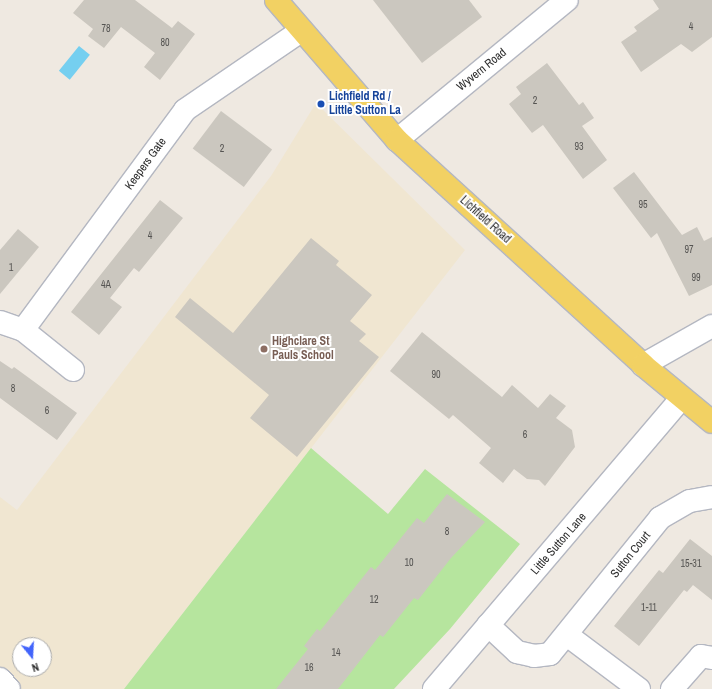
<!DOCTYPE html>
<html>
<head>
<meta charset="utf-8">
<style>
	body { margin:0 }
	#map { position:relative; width:712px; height:689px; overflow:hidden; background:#efe9e1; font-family:"Archivo Narrow",sans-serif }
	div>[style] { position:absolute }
	.education>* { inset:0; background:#f0e6d1 }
	.green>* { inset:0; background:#b6e59e }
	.water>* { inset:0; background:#75cff0; transform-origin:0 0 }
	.building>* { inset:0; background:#cbc7bf; transform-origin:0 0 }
	.roads { filter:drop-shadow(1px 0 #b4b7c1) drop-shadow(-1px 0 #b4b7c1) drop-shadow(0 1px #b4b7c1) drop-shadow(0 -1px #b4b7c1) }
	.minor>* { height:22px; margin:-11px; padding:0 11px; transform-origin:11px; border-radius:11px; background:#fff }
	.major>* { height:22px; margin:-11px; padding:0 11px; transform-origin:11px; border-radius:11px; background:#f2d163 }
	.dots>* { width:11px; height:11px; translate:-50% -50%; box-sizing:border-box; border:2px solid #fff; border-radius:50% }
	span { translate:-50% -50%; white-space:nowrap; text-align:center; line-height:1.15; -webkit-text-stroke:4px #fff; paint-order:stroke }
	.number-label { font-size:10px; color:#555452 }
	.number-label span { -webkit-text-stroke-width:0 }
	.street-label { font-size:12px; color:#2e2e2e }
	.transit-label { font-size:12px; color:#164399; font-weight:700 }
	.left { translate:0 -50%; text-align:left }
	.education-label { font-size:12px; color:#785e54; font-weight:700 }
	.north { position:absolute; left:12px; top:637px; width:40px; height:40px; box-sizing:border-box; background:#fff; border:1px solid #ababab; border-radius:50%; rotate:162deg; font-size:11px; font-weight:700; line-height:16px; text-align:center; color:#2e2e2e }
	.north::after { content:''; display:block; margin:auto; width:14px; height:18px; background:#4264fb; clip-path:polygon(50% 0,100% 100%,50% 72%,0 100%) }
</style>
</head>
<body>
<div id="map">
	<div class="education">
		<i style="clip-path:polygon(evenodd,316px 103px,465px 250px,124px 689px,0 689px,0 497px,17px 510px,271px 176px,316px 103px,20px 645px,44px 645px,44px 669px,20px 669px,20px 645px)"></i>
	</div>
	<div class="green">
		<i style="clip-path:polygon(311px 448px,388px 514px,425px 469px,520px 544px,450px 629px,394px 689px,124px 689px)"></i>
	</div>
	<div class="water">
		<i style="left:79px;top:46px;width:14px;height:32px;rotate:39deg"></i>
	</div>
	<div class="building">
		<i style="clip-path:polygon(84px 0,135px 0,172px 28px,178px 21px,195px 34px,160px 80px,144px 67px,155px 53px,121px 27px,104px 48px,88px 36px,93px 29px,73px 13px)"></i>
		<i style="clip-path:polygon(373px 0,469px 0,482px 17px,422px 63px)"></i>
		<i style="clip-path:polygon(653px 0,712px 0,712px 37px,692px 52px,681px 44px,641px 72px,621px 42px,637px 31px,634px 27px,659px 9px)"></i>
		<i style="clip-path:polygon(547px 63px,579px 105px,583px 102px,594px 118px,582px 126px,607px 160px,583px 179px,543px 125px,532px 133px,509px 104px,521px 94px,516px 87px)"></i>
		<i style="left:221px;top:111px;width:64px;height:47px;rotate:37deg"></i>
		<i style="clip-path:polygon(634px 172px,682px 235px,697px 227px,704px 241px,712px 237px,712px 285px,689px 296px,657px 233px,651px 238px,613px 188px)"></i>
		<i style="clip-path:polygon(160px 200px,183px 218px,139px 272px,134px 268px,110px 298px,122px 307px,99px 335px,71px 312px)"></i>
		<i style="clip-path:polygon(18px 229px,39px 247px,0 294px,0 250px)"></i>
		<i style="clip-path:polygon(311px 238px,339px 261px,336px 265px,372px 295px,350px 321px,366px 334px,359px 341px,379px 357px,297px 457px,250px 418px,269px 395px,175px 317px,190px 298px,233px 333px)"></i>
		<i style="clip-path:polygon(422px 332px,502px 397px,512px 385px,538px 408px,550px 394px,566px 406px,556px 418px,572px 430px,575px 447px,545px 486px,539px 480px,527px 479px,514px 469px,503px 483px,479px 463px,491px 448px,453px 415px,449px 419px,390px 371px)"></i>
		<i style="clip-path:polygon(0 361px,12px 369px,14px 367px,77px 413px,57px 440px,0 398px)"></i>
		<i style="clip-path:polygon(447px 494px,485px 522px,451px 558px,418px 600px,414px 598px,383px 637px,380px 635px,338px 689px,276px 689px,308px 649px,304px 646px,317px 629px,320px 631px,371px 567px,375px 570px,417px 518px,424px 523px)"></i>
		<i style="clip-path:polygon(690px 539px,712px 556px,712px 600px,693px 585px,687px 592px,684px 590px,639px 646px,614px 626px,659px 570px,663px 573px)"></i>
	</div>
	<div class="roads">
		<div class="minor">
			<i style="left:397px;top:140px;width:220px;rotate:-39.5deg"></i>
			<i style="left:0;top:322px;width:24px;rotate:19deg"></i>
			<i style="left:23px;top:330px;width:64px;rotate:38.7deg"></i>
			<i style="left:23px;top:330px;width:273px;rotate:-53.6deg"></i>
			<i style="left:185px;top:110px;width:140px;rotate:-34.3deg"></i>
			<i style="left:643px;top:365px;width:79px;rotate:-29.5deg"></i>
			<i style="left:488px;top:625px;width:40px;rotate:43deg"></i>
			<i style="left:517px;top:652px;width:17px;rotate:13deg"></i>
			<i style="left:534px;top:656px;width:16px;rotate:-7deg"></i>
			<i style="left:550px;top:654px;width:175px;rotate:-51deg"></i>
			<i style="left:660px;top:518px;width:34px;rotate:-30deg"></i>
			<i style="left:690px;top:501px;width:22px;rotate:-10deg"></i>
			<i style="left:567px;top:635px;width:90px;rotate:36.9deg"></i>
			<i style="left:0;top:679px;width:13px;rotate:48deg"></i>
			<i style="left:434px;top:689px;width:382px;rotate:-49.6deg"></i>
			<i style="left:672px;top:689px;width:44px;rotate:-48.7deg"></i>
			<i style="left:701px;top:656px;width:11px;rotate:10deg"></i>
		</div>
		<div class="major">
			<i style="left:276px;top:0;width:185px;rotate:49.2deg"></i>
			<i style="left:397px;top:140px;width:333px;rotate:42.4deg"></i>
			<i style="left:643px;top:365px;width:89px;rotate:39.6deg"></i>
		</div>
	</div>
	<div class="dots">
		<i style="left:321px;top:104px;background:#1a4fb4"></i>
		<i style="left:264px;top:349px;background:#8d6e63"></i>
	</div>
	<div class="number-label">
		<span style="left:691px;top:27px">4</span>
		<span style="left:106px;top:29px">78</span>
		<span style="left:165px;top:43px">80</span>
		<span style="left:535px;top:101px">2</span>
		<span style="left:579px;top:147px">93</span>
		<span style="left:222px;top:149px">2</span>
		<span style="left:643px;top:205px">95</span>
		<span style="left:150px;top:236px">4</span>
		<span style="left:689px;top:250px">97</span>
		<span style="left:11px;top:268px">1</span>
		<span style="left:696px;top:278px">99</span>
		<span style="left:106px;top:285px">4A</span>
		<span style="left:436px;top:375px">90</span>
		<span style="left:13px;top:389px">8</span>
		<span style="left:47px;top:411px">6</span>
		<span style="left:525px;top:435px">6</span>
		<span style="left:447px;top:532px">8</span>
		<span style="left:409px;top:563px">10</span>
		<span style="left:691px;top:564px">15-31</span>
		<span style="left:374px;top:600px">12</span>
		<span style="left:649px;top:608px">1-11</span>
		<span style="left:336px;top:653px">14</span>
		<span style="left:309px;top:668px">16</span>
	</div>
	<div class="street-label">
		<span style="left:482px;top:70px;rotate:-39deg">Wyvern Road</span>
		<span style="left:146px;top:164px;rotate:-54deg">Keepers Gate</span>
		<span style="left:485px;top:220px;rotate:42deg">Lichfield Road</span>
		<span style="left:559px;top:544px;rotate:-49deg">Little Sutton Lane</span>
		<span style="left:631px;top:555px;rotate:-51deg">Sutton Court</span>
	</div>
	<div class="transit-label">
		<span class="left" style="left:329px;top:104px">Lichfield Rd /<br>Little Sutton La</span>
	</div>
	<div class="education-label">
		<span class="left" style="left:272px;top:349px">Highclare St<br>Pauls School</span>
	</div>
	<div class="north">N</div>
</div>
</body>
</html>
